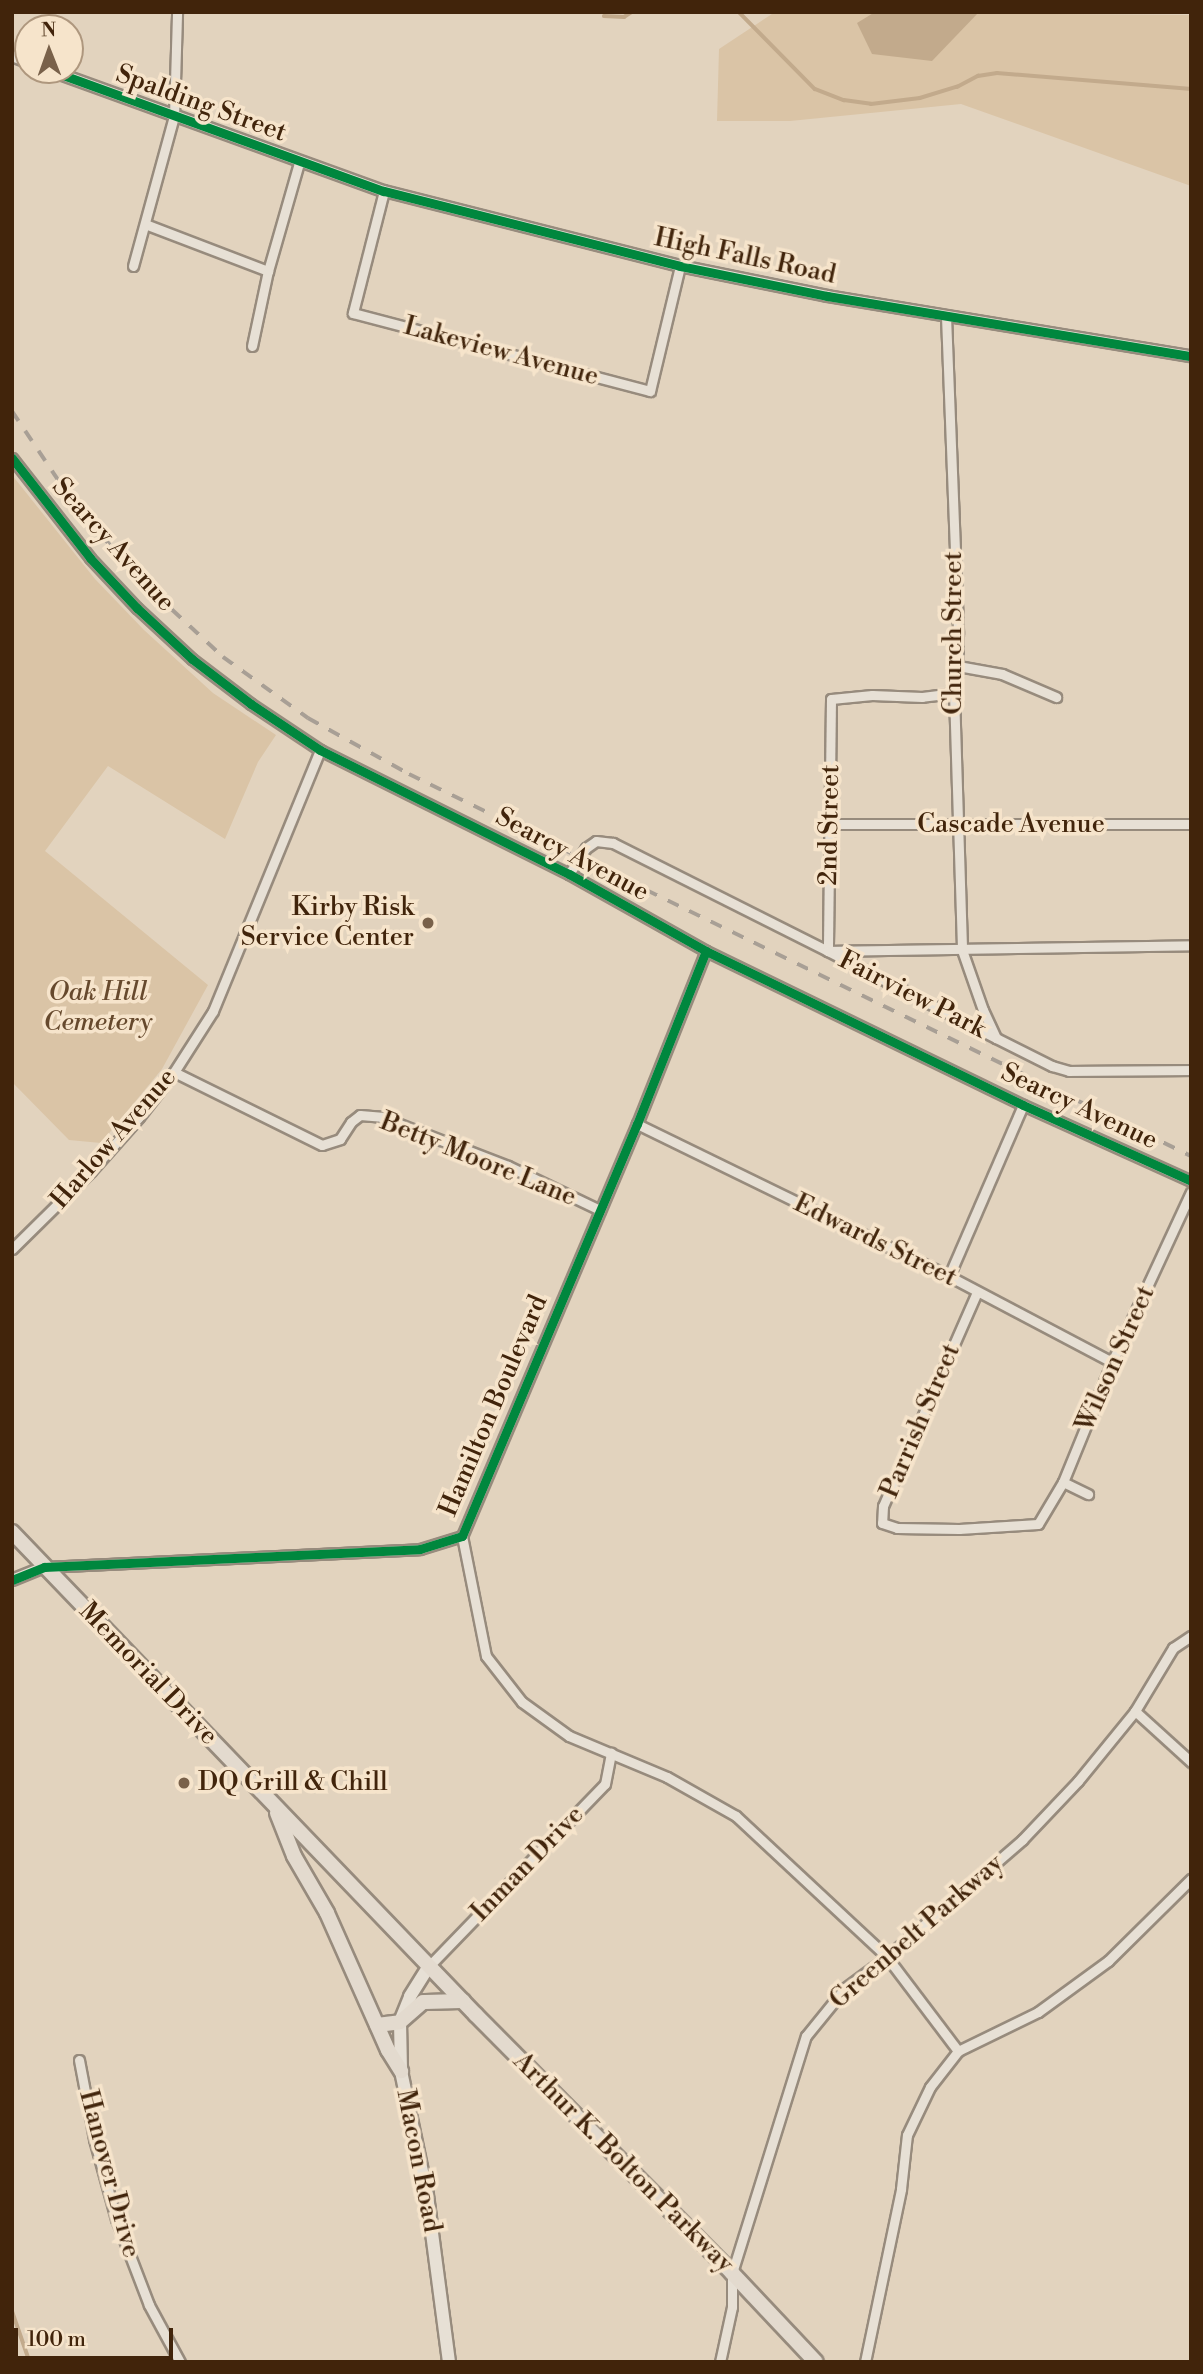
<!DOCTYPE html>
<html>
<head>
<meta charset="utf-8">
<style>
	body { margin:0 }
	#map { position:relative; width:1203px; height:2374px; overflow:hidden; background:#e2d3be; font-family:"Libre Bodoni",serif }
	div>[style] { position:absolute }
	.green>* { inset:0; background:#dac4a6 }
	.water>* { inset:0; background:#c2aa8c }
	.stream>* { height:3.5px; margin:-1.75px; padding:0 1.75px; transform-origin:1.75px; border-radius:1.75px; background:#c2aa8c }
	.roads { filter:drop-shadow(2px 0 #978b7d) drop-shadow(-2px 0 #978b7d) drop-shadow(0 2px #978b7d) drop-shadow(0 -2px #978b7d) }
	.minor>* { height:9px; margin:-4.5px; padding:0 4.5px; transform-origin:4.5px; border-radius:4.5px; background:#e7e0d5 }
	.tertiary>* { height:10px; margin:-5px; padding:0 5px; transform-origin:5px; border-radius:5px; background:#e7e0d5 }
	.secondary>* { height:12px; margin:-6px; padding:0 6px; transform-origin:6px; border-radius:6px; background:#e7e0d5 }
	.primary>* { height:14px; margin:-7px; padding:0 7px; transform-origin:7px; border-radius:7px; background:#e3dace }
	.rail>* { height:3.5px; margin-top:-1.75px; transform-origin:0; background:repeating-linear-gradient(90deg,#a89f95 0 12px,transparent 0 24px) }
	.cycleway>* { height:9px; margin:-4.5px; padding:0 4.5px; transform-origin:4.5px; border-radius:4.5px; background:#00873e }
	.dots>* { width:19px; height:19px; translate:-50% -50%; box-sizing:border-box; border:4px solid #f6e4cb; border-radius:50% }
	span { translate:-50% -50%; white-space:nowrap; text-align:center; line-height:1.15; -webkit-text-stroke:7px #f6e4cb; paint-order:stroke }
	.street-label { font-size:26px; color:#41240b }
	.poi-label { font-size:26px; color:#41240b }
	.right { translate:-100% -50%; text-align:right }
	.left { translate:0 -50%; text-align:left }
	.park-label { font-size:26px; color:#66492d; font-style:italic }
	.frame { position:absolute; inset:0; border:14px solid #41240b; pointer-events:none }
	.north { position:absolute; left:14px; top:14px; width:70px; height:70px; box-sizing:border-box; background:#f6e4cb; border:2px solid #ae977e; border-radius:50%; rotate:359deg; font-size:19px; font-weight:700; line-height:28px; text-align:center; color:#41240b }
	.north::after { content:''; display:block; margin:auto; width:24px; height:32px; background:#79614a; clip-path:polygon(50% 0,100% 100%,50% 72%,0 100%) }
	.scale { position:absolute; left:14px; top:2328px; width:159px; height:32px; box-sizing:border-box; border:4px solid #41240b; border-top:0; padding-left:9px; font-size:21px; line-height:24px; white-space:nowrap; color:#41240b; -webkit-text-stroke:5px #f6e4cb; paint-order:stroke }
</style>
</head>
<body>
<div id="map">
	<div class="green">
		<i style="clip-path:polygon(775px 12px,1191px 15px,1191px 186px,961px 104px,790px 121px,717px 121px,719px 49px)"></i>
		<i style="clip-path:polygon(12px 475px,95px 579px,144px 630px,213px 693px,276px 735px,258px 762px,225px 839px,108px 766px,45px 851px,208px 985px,162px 1069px,101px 1143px,69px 1140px,12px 1082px)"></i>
	</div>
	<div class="water">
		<i style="clip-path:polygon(875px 12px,979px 12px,932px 61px,872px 54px,857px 23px)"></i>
	</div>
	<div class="stream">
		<i style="left:739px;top:12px;width:108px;rotate:45.4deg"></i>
		<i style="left:815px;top:89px;width:31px;rotate:21deg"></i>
		<i style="left:844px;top:100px;width:27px;rotate:8deg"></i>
		<i style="left:871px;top:104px;width:49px;rotate:-7deg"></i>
		<i style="left:920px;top:98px;width:39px;rotate:-17deg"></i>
		<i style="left:957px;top:87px;width:24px;rotate:-28deg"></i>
		<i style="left:978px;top:76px;width:19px;rotate:-9deg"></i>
		<i style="left:997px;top:73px;width:195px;rotate:4.7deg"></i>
		<i style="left:604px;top:16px;width:20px;rotate:3deg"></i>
		<i style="left:624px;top:17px;width:9px;rotate:-32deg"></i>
		<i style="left:12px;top:2310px;width:55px;rotate:70.9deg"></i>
	</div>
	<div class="roads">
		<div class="minor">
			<i style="left:384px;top:191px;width:126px;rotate:104.3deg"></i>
			<i style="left:353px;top:313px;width:307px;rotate:14.7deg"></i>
			<i style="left:650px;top:391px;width:129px;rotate:-76.5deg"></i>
			<i style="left:145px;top:224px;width:132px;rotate:20.9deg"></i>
			<i style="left:133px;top:266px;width:156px;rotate:-74.7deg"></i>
			<i style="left:174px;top:116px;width:104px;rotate:-88.3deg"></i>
			<i style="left:946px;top:316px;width:318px;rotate:87.8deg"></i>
			<i style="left:958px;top:634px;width:32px;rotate:90deg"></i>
			<i style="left:958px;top:666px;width:27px;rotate:98deg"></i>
			<i style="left:954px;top:693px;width:257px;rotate:88.2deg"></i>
			<i style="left:962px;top:950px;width:64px;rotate:70.7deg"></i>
			<i style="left:983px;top:1010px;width:31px;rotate:65deg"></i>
			<i style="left:996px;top:1038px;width:63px;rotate:26.6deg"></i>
			<i style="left:1052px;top:1066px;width:18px;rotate:16deg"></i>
			<i style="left:1069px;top:1071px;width:122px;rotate:-0.5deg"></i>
			<i style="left:252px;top:346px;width:77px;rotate:-78deg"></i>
			<i style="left:268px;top:271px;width:112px;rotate:-74deg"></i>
			<i style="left:12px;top:458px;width:127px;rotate:52deg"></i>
			<i style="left:90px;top:558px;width:69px;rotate:46.8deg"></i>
			<i style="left:137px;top:608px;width:75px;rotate:42.8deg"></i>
			<i style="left:192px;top:659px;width:74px;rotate:37.3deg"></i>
			<i style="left:251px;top:704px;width:83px;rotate:33.7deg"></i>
			<i style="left:320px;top:750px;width:278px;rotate:26.5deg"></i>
			<i style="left:569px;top:874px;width:157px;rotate:29.3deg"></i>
			<i style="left:706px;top:951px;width:352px;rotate:25.9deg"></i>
			<i style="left:1023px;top:1105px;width:184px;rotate:24.3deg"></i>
			<i style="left:958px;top:666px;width:45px;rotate:10.3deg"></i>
			<i style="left:1002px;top:674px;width:59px;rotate:23.1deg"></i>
			<i style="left:954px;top:693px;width:32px;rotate:173deg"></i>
			<i style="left:922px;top:697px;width:50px;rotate:-177.7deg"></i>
			<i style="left:872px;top:695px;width:41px;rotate:174.4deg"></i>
			<i style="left:831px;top:699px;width:252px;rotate:90.7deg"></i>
			<i style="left:828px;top:951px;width:189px;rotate:27.4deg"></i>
			<i style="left:830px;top:824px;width:361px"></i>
			<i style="left:569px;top:874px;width:31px;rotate:-57deg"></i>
			<i style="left:586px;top:848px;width:12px;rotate:-35deg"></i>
			<i style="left:596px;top:841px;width:17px;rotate:7deg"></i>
			<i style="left:613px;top:843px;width:241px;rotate:26.7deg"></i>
			<i style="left:828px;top:951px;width:363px;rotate:-0.9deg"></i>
			<i style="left:174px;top:1072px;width:165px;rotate:26.3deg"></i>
			<i style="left:322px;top:1145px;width:19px;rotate:-18deg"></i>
			<i style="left:340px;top:1139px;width:20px;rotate:-57deg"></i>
			<i style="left:351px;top:1122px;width:11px;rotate:-38deg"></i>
			<i style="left:360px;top:1115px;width:21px;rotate:5deg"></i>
			<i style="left:381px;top:1117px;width:136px;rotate:21.1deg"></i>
			<i style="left:508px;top:1166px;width:102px;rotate:25.6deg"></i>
			<i style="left:637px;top:1124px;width:347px;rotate:26deg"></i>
			<i style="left:949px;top:1276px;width:184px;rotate:27.8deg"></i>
			<i style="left:12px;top:1249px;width:111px;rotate:-44.6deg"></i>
			<i style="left:91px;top:1171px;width:72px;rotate:-48.4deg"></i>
			<i style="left:139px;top:1117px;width:57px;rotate:-52.1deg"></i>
			<i style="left:174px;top:1072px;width:72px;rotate:-57.4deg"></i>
			<i style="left:213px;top:1011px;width:282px;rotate:-67.7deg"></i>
			<i style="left:949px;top:1276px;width:186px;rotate:-66.6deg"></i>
			<i style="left:977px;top:1292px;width:234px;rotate:113.7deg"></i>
			<i style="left:883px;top:1506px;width:17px;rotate:93deg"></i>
			<i style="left:882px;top:1523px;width:16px;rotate:18deg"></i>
			<i style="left:897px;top:1528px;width:62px;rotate:0.9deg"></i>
			<i style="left:959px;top:1529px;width:79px;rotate:-3.6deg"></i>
			<i style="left:1038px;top:1524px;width:49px;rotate:-59.2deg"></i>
			<i style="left:1063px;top:1482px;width:130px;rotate:-67.8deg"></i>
			<i style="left:1112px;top:1362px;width:187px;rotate:-65.1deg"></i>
			<i style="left:1063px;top:1482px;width:28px;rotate:26deg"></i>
			<i style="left:462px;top:1536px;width:122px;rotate:78.7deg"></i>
			<i style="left:486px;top:1656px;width:58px;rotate:52deg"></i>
			<i style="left:522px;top:1702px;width:58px;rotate:35.9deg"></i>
			<i style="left:569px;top:1736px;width:106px;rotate:22.7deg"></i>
			<i style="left:667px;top:1777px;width:79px;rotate:29.5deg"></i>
			<i style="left:736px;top:1816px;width:207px;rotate:43deg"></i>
			<i style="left:887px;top:1957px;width:118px;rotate:52.9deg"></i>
			<i style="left:44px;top:1567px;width:376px;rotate:-2.7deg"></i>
			<i style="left:420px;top:1549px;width:44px;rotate:-17.2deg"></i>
			<i style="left:462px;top:1536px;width:448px;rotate:-67deg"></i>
			<i style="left:637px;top:1124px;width:186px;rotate:-68.3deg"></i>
			<i style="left:1135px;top:1711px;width:76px;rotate:42.3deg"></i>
			<i style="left:429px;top:1966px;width:253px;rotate:-46deg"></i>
			<i style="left:605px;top:1784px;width:32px;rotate:-79deg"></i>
			<i style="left:79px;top:2060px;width:80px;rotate:79.2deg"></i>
			<i style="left:94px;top:2139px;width:83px;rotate:74.6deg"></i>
			<i style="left:116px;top:2219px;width:92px;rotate:69deg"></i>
			<i style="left:149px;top:2305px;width:65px;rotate:61.5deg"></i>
			<i style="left:720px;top:2362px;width:56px;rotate:-77.7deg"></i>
			<i style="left:732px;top:2307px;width:34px;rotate:-90deg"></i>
			<i style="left:732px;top:2273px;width:248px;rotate:-72.7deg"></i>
			<i style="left:806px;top:2036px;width:62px;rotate:-50.9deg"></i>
			<i style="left:845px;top:1988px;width:52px;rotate:-36.4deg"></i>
			<i style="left:887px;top:1957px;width:179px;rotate:-40.9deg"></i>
			<i style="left:1022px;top:1840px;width:81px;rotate:-46.5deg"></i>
			<i style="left:1078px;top:1781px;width:90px;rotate:-50.8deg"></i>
			<i style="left:1135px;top:1711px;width:74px;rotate:-58.9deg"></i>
			<i style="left:1173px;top:1648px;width:22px;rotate:-34deg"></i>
			<i style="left:865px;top:2362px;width:177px;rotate:-78.2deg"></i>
			<i style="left:901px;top:2189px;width:54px;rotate:-83.7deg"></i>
			<i style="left:907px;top:2135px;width:53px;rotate:-64.4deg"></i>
			<i style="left:930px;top:2087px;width:46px;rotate:-52.1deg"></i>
			<i style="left:958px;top:2051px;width:89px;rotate:-26deg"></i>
			<i style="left:1038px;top:2012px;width:87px;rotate:-36.1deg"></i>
			<i style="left:1108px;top:1961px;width:117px;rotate:-44.7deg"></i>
		</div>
		<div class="tertiary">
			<i style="left:12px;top:56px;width:17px;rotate:21deg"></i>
			<i style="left:49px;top:70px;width:356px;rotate:19.9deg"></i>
			<i style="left:384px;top:191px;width:305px;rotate:14.2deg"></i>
			<i style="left:680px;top:266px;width:150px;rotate:11.5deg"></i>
			<i style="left:827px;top:296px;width:369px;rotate:9.4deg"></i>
			<i style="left:12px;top:1580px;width:35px;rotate:-22deg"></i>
		</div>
		<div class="secondary">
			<i style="left:429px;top:1966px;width:36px;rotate:122deg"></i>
			<i style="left:410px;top:1997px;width:27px;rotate:112deg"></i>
			<i style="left:400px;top:2022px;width:49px;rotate:88.8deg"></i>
			<i style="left:401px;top:2071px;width:127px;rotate:78.2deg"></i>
			<i style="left:427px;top:2195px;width:168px;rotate:82.5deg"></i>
		</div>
		<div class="primary">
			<i style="left:12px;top:1532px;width:670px;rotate:46.15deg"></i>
			<i style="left:476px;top:2015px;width:363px;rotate:45.2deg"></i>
			<i style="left:732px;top:2273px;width:122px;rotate:46.7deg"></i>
			<i style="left:277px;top:1813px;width:46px;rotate:68.4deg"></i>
			<i style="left:294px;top:1856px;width:66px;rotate:59.9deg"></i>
			<i style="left:327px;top:1913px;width:150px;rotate:66deg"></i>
			<i style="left:388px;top:2050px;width:25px;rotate:58deg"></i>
			<i style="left:377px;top:2025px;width:23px;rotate:-7deg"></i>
			<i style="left:400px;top:2022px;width:30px;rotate:-41deg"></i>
			<i style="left:423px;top:2002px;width:40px;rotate:-1.4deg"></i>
		</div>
	</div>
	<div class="rail">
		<i style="left:12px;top:411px;width:106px;rotate:56.2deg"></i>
		<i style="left:71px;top:499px;width:102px;rotate:49.8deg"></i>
		<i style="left:137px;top:577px;width:117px;rotate:42.9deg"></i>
		<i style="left:223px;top:657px;width:105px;rotate:35.7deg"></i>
		<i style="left:308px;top:718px;width:115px;rotate:29deg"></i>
		<i style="left:409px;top:774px;width:870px;rotate:26.04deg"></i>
	</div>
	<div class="cycleway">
		<i style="left:49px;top:70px;width:356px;rotate:19.9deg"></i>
		<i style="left:384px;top:191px;width:305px;rotate:14.2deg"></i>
		<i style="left:680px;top:266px;width:150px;rotate:11.5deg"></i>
		<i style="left:827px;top:296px;width:369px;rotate:9.4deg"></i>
		<i style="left:12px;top:458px;width:127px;rotate:52deg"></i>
		<i style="left:90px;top:558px;width:69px;rotate:46.8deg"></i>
		<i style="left:137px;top:608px;width:75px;rotate:42.8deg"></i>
		<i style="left:192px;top:659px;width:74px;rotate:37.3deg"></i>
		<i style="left:251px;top:704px;width:83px;rotate:33.7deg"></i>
		<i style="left:320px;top:750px;width:278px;rotate:26.5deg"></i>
		<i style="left:569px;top:874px;width:157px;rotate:29.3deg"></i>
		<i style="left:706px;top:951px;width:352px;rotate:25.9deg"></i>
		<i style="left:1023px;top:1105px;width:184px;rotate:24.3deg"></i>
		<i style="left:12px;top:1580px;width:35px;rotate:-22deg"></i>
		<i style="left:44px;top:1567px;width:376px;rotate:-2.7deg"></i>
		<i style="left:420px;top:1549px;width:44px;rotate:-17.2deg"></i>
		<i style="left:462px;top:1536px;width:448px;rotate:-67deg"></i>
		<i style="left:637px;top:1124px;width:186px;rotate:-68.3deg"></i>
	</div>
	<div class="dots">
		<i style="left:428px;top:923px;background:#79614a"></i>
		<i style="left:184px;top:1783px;background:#79614a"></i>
	</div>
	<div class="street-label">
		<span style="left:201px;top:104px;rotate:20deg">Spalding Street</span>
		<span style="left:745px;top:257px;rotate:12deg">High Falls Road</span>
		<span style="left:501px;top:352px;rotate:15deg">Lakeview Avenue</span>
		<span style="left:113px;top:545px;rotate:48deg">Searcy Avenue</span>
		<span style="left:954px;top:633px;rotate:-90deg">Church Street</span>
		<span style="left:830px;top:825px;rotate:-89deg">2nd Street</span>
		<span style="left:1011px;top:825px">Cascade Avenue</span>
		<span style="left:572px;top:855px;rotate:28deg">Searcy Avenue</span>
		<span style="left:912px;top:995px;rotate:27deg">Fairview Park</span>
		<span style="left:1079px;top:1107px;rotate:25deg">Searcy Avenue</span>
		<span style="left:114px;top:1139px;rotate:-49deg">Harlow Avenue</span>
		<span style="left:478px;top:1160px;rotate:22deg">Betty Moore Lane</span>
		<span style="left:875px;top:1241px;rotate:26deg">Edwards Street</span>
		<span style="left:1116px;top:1359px;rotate:-66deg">Wilson Street</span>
		<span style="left:494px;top:1406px;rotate:-67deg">Hamilton Boulevard</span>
		<span style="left:921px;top:1421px;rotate:-67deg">Parrish Street</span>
		<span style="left:148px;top:1674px;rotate:46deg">Memorial Drive</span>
		<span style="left:528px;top:1864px;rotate:-46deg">Inman Drive</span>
		<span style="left:917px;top:1932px;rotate:-41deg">Greenbelt Parkway</span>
		<span style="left:418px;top:2161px;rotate:79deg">Macon Road</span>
		<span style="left:623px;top:2163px;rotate:45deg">Arthur K. Bolton Parkway</span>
		<span style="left:109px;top:2174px;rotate:75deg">Hanover Drive</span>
	</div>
	<div class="poi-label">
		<span class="right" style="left:414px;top:923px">Kirby Risk<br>Service Center</span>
		<span class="left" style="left:198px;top:1783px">DQ Grill &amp; Chill</span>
	</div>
	<div class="park-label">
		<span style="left:98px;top:1008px">Oak Hill<br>Cemetery</span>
	</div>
	<div class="frame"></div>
	<div class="north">N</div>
	<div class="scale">100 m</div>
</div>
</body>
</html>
